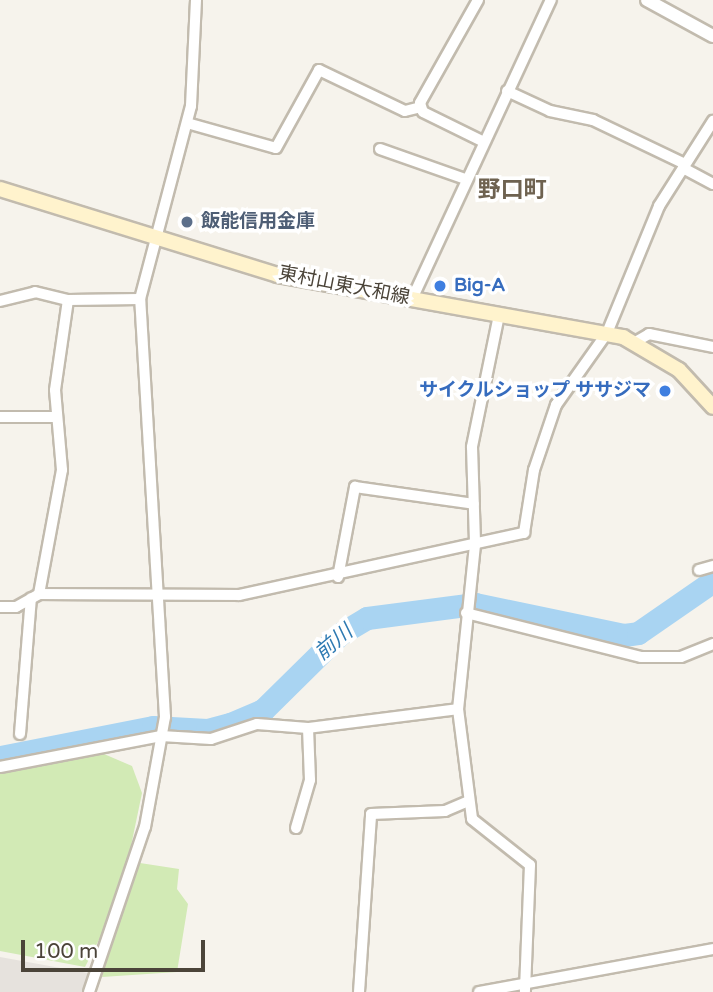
<!DOCTYPE html>
<html>
<head>
<meta charset="utf-8">
<style>
	body { margin:0 }
	#map { position:relative; width:713px; height:992px; overflow:hidden; background:#f6f3ec; font-family:"Varela Round","Noto Sans JP",sans-serif }
	div>[style] { position:absolute }
	.industrial>* { inset:0; background:#e6e2dd }
	.green>* { inset:0; background:#d2eab5 }
	.river>* { height:23px; margin:-11.5px; padding:0 11.5px; transform-origin:11.5px; border-radius:11.5px; background:#a9d4f2 }
	.roads { filter:drop-shadow(2px 0 #c2bbae) drop-shadow(-2px 0 #c2bbae) drop-shadow(0 2px #c2bbae) drop-shadow(0 -2px #c2bbae) }
	.minor>* { height:10px; margin:-5px; padding:0 5px; transform-origin:5px; border-radius:5px; background:#fff }
	.tertiary>* { height:12px; margin:-6px; padding:0 6px; transform-origin:6px; border-radius:6px; background:#fff }
	.secondary>* { height:14px; margin:-7px; padding:0 7px; transform-origin:7px; border-radius:7px; background:#fff3cd }
	.dots>* { width:19px; height:19px; translate:-50% -50%; box-sizing:border-box; border:4px solid #fff; border-radius:50% }
	span { translate:-50% -50%; white-space:nowrap; text-align:center; line-height:1.15; -webkit-text-stroke:7px #fff; paint-order:stroke }
	.service-label { font-size:19px; color:#4e5e75; font-weight:700 }
	.left { translate:0 -50%; text-align:left }
	.street-label { font-size:19px; color:#4b4439 }
	.shop-label { font-size:19px; color:#366cbe; font-weight:700 }
	.right { translate:-100% -50%; text-align:right }
	.water-label { font-size:21px; color:#2e7ab2; font-style:italic }
	.quarter-label { font-size:23px; color:#6e6250; font-weight:700 }
	.scale { position:absolute; left:21px; top:940px; width:184px; height:32px; box-sizing:border-box; border:4px solid #4b4439; border-top:0; padding-left:9px; font-size:21px; line-height:24px; white-space:nowrap; color:#4b4439; -webkit-text-stroke:5px #fff; paint-order:stroke }
</style>
</head>
<body>
<div id="map">
	<div class="industrial">
		<i style="clip-path:polygon(0 957px,88px 973px,83px 992px,0 992px)"></i>
	</div>
	<div class="green">
		<i style="clip-path:polygon(104px 754px,132px 766px,142px 793px,120px 899px,85px 967px,0 951px,0 774px)"></i>
		<i style="clip-path:polygon(140px 863px,179px 869px,177px 889px,188px 904px,177px 972px,102px 977px,117px 915px)"></i>
	</div>
	<div class="river">
		<i style="left:0;top:757px;width:156px;rotate:-11.1deg"></i>
		<i style="left:153px;top:727px;width:54px;rotate:3.2deg"></i>
		<i style="left:207px;top:730px;width:24px;rotate:-15deg"></i>
		<i style="left:230px;top:724px;width:36px;rotate:-23deg"></i>
		<i style="left:263px;top:710px;width:108px;rotate:-44.6deg"></i>
		<i style="left:340px;top:634px;width:31px;rotate:-31deg"></i>
		<i style="left:367px;top:618px;width:109px;rotate:-7.4deg"></i>
		<i style="left:475px;top:604px;width:152px;rotate:11.8deg"></i>
		<i style="left:624px;top:635px;width:14px;rotate:-8deg"></i>
		<i style="left:638px;top:633px;width:91px;rotate:-34.7deg"></i>
	</div>
	<div class="roads">
		<div class="minor">
			<i style="left:478px;top:0;width:118px;rotate:119.4deg"></i>
			<i style="left:420px;top:103px;width:9px;rotate:72deg"></i>
			<i style="left:423px;top:112px;width:68px;rotate:26.2deg"></i>
			<i style="left:507px;top:91px;width:47px;rotate:24.9deg"></i>
			<i style="left:550px;top:111px;width:44px;rotate:11.8deg"></i>
			<i style="left:593px;top:120px;width:102px;rotate:25.6deg"></i>
			<i style="left:187px;top:123px;width:92px;rotate:15.7deg"></i>
			<i style="left:276px;top:148px;width:89px;rotate:-61.1deg"></i>
			<i style="left:319px;top:70px;width:95px;rotate:25.5deg"></i>
			<i style="left:405px;top:111px;width:16px;rotate:-14deg"></i>
			<i style="left:380px;top:149px;width:90px;rotate:19.4deg"></i>
			<i style="left:683px;top:168px;width:34px;rotate:28deg"></i>
			<i style="left:412px;top:299px;width:330px;rotate:-65.1deg"></i>
			<i style="left:0;top:301px;width:36px;rotate:-14deg"></i>
			<i style="left:35px;top:292px;width:34px;rotate:14deg"></i>
			<i style="left:68px;top:300px;width:72px;rotate:-0.8deg"></i>
			<i style="left:499px;top:315px;width:135px;rotate:101.6deg"></i>
			<i style="left:472px;top:447px;width:98px;rotate:88.2deg"></i>
			<i style="left:475px;top:545px;width:165px;rotate:95.9deg"></i>
			<i style="left:458px;top:709px;width:111px;rotate:82.7deg"></i>
			<i style="left:472px;top:819px;width:74px;rotate:38.4deg"></i>
			<i style="left:530px;top:865px;width:127px;rotate:92.3deg"></i>
			<i style="left:637px;top:341px;width:14px;rotate:-30deg"></i>
			<i style="left:649px;top:334px;width:65px;rotate:11.5deg"></i>
			<i style="left:0;top:417px;width:56px"></i>
			<i style="left:699px;top:570px;width:15px;rotate:-16deg"></i>
			<i style="left:338px;top:577px;width:92px;rotate:-79.3deg"></i>
			<i style="left:355px;top:487px;width:120px;rotate:8.1deg"></i>
			<i style="left:39px;top:594px;width:126px;rotate:-79.5deg"></i>
			<i style="left:62px;top:470px;width:80px;rotate:-95deg"></i>
			<i style="left:55px;top:390px;width:91px;rotate:-81.8deg"></i>
			<i style="left:0;top:607px;width:16px"></i>
			<i style="left:16px;top:607px;width:26px;rotate:-29deg"></i>
			<i style="left:39px;top:594px;width:200px;rotate:0.3deg"></i>
			<i style="left:239px;top:595px;width:292px;rotate:-12.3deg"></i>
			<i style="left:524px;top:533px;width:64px;rotate:-81deg"></i>
			<i style="left:534px;top:470px;width:69px;rotate:-71.3deg"></i>
			<i style="left:556px;top:405px;width:88px;rotate:-54.7deg"></i>
			<i style="left:607px;top:333px;width:137px;rotate:-67.7deg"></i>
			<i style="left:659px;top:206px;width:101px;rotate:-57.6deg"></i>
			<i style="left:466px;top:613px;width:180px;rotate:14.1deg"></i>
			<i style="left:641px;top:657px;width:40px"></i>
			<i style="left:681px;top:657px;width:35px;rotate:-22deg"></i>
			<i style="left:20px;top:734px;width:136px;rotate:-85.4deg"></i>
			<i style="left:0;top:767px;width:164px;rotate:-10.9deg"></i>
			<i style="left:161px;top:736px;width:50px;rotate:3.4deg"></i>
			<i style="left:211px;top:739px;width:48px;rotate:-18.1deg"></i>
			<i style="left:257px;top:724px;width:51px;rotate:4.5deg"></i>
			<i style="left:308px;top:728px;width:151px;rotate:-7.2deg"></i>
			<i style="left:296px;top:828px;width:50px;rotate:-73.7deg"></i>
			<i style="left:310px;top:780px;width:52px;rotate:-92.2deg"></i>
			<i style="left:89px;top:992px;width:174px;rotate:-71.3deg"></i>
			<i style="left:145px;top:827px;width:112px;rotate:-79.7deg"></i>
			<i style="left:165px;top:717px;width:419px;rotate:-93.4deg"></i>
			<i style="left:140px;top:299px;width:200px;rotate:-75.2deg"></i>
			<i style="left:191px;top:106px;width:106px;rotate:-87.3deg"></i>
			<i style="left:359px;top:992px;width:178px;rotate:-86.1deg"></i>
			<i style="left:371px;top:814px;width:74px;rotate:-2.3deg"></i>
			<i style="left:445px;top:811px;width:23px;rotate:-23deg"></i>
			<i style="left:479px;top:992px;width:238px;rotate:-10.4deg"></i>
		</div>
		<div class="tertiary">
			<i style="left:647px;top:0;width:75px;rotate:28.6deg"></i>
		</div>
		<div class="secondary">
			<i style="left:0;top:189px;width:291px;rotate:17.2deg"></i>
			<i style="left:278px;top:275px;width:351px;rotate:10.2deg"></i>
			<i style="left:623px;top:337px;width:65px;rotate:30.5deg"></i>
			<i style="left:679px;top:370px;width:50px;rotate:47.4deg"></i>
		</div>
	</div>
	<div class="dots">
		<i style="left:187px;top:222px;background:#5c6f8a"></i>
		<i style="left:440px;top:286px;background:#3f7fe0"></i>
		<i style="left:665px;top:391px;background:#3f7fe0"></i>
	</div>
	<div class="service-label">
		<span class="left" style="left:201px;top:222px">飯能信用金庫</span>
	</div>
	<div class="street-label">
		<span style="left:344px;top:286px;rotate:11deg">東村山東大和線</span>
	</div>
	<div class="shop-label">
		<span class="left" style="left:454px;top:286px">Big-A</span>
		<span class="right" style="left:651px;top:391px">サイクルショップ ササジマ</span>
	</div>
	<div class="water-label">
		<span style="left:334px;top:643px;rotate:-40deg">前川</span>
	</div>
	<div class="quarter-label">
		<span style="left:512px;top:190px">野口町</span>
	</div>
	<div class="scale">100 m</div>
</div>
</body>
</html>
